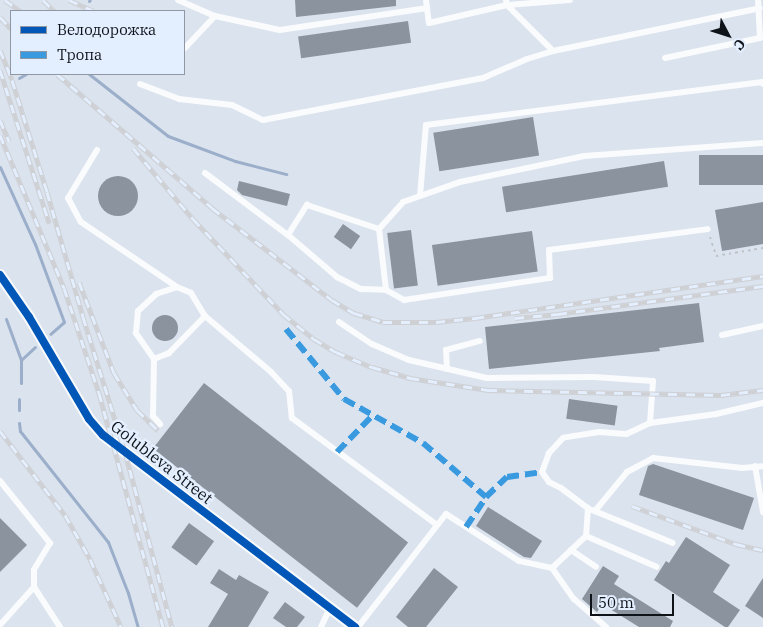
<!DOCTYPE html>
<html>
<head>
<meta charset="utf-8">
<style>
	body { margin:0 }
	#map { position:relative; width:763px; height:627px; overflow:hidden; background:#dbe3ee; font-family:"IBM Plex Serif",serif }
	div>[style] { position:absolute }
	.stream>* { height:3px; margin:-1.5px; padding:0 1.5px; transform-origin:1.5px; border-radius:1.5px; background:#9baeca }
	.building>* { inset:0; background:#8b939e; transform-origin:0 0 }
	.round { border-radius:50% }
	.path>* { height:2px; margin-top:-1px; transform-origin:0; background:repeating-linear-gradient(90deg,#bfc2c6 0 2.5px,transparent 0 6.5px) }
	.lane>* { height:6px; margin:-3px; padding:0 3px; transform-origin:3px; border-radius:3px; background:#fafbfc }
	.street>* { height:12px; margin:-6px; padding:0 6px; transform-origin:6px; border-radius:6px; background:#fafbfc }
	.rail>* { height:5px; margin-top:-2.5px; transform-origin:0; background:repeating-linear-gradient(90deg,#e3efff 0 9px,#ced0d4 0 18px); box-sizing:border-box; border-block:1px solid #ced0d4 }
	.quiet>* { height:6px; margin-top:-3px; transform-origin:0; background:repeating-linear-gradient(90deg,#3a9adf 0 12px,transparent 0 18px) }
	.cycleway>* { height:8px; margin:-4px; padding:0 4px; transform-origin:4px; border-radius:4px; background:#0057b8 }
	span { translate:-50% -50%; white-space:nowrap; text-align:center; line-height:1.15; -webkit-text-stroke:5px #e3efff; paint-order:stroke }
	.street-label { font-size:16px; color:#0e131a }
	.legend { position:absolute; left:10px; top:10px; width:175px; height:65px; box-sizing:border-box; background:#e3efff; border:1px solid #8e97a3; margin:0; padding:6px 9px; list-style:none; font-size:15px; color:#0e131a }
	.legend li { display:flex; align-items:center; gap:10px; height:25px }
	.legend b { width:25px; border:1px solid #8e97a3 }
	.north { position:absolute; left:703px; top:10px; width:50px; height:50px; -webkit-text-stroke:4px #e3efff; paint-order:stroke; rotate:130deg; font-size:14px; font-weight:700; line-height:20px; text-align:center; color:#0e131a }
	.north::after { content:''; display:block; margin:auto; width:18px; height:22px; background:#0e131a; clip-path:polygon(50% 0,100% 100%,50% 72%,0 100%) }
	.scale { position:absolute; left:590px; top:594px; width:84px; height:22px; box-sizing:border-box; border:2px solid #0e131a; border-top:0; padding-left:6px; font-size:15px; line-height:18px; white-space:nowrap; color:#0e131a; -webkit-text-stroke:4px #e3efff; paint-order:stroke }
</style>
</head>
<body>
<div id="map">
	<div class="stream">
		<i style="left:89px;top:1px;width:1px;rotate:-45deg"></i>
		<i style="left:89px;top:74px;width:100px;rotate:38.1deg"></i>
		<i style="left:168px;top:136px;width:72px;rotate:20.5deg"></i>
		<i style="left:235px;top:161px;width:53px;rotate:14.3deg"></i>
		<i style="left:19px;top:78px;width:8px;rotate:-30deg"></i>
		<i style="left:0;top:167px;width:85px;rotate:65.6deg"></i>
		<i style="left:35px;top:244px;width:83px;rotate:69.6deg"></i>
		<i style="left:64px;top:322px;width:18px;rotate:139deg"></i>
		<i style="left:6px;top:319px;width:44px;rotate:69.9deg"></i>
		<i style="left:21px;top:360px;width:23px;rotate:90deg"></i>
		<i style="left:21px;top:360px;width:19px;rotate:-43deg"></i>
		<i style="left:19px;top:399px;width:11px;rotate:90deg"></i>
		<i style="left:19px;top:423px;width:8px;rotate:83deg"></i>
		<i style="left:20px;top:431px;width:142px;rotate:51.6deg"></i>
		<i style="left:108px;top:542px;width:55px;rotate:68.6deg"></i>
		<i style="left:128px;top:593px;width:35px;rotate:74deg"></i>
	</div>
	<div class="building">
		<i style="clip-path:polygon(295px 0,396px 0,396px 6px,296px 17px)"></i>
		<i style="left:408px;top:21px;width:22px;height:111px;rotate:82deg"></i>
		<i style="left:533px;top:117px;width:39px;height:101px;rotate:81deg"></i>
		<i style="left:763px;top:155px;width:30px;height:64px;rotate:90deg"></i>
		<i style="left:664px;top:161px;width:26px;height:164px;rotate:81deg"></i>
		<i class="round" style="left:98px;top:176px;width:40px;height:40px"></i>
		<i style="clip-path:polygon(239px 181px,290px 194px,287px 206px,242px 195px,237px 190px)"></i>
		<i style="clip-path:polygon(763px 202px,763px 244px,722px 251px,715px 210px)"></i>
		<i style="left:343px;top:224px;width:21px;height:16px;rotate:35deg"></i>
		<i style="left:411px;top:230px;width:56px;height:24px;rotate:83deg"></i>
		<i style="left:532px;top:231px;width:41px;height:101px;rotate:82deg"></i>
		<i style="clip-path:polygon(699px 303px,704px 342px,659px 348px,660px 351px,489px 369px,485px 327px)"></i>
		<i class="round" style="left:152px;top:315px;width:26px;height:26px"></i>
		<i style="left:204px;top:383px;width:259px;height:83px;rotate:38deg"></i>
		<i style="left:569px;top:399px;width:49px;height:20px;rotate:8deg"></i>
		<i style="clip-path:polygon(653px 464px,754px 498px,743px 530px,639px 495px,648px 466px)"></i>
		<i style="clip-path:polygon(488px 507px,542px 541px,531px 558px,524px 557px,476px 526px)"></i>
		<i style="clip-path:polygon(0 518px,27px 545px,0 572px)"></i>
		<i style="left:189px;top:523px;width:31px;height:30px;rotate:36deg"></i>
		<i style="clip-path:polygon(686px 537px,730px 565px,713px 592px,740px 610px,728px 627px,725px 627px,654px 580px,666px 561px,669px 563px)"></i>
		<i style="clip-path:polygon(603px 566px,619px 576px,614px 584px,673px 621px,670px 627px,639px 627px,602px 604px,597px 612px,582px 599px)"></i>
		<i style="clip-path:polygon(434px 568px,458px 587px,426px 627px,408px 627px,396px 617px)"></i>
		<i style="clip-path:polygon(219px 569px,236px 580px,239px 575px,269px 592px,248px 627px,208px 627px,228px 594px,210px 583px)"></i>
		<i style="clip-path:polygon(763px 578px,763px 618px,745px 606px)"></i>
		<i style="clip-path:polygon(285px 602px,305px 617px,297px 627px,286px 627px,273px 618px)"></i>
	</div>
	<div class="path">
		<i style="left:710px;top:237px;width:20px;rotate:72deg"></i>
		<i style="left:716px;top:256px;width:48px;rotate:-9.7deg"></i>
	</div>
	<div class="lane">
		<i style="left:178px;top:0;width:40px;rotate:23.4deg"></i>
		<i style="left:215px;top:16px;width:45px;rotate:133.2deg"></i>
		<i style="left:426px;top:0;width:23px;rotate:83deg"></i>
		<i style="left:429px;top:23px;width:80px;rotate:-13deg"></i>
		<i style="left:507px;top:5px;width:65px;rotate:45deg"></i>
		<i style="left:553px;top:51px;width:211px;rotate:-11.7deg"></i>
		<i style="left:506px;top:0;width:5px;rotate:79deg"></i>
		<i style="left:507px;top:5px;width:63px;rotate:-4.5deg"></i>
		<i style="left:215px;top:16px;width:66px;rotate:12.2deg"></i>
		<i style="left:280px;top:30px;width:149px;rotate:-8.5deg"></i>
		<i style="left:665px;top:58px;width:97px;rotate:-11.9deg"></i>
		<i style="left:760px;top:38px;width:38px;rotate:-93deg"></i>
		<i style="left:140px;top:84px;width:42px;rotate:21deg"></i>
		<i style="left:179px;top:99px;width:53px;rotate:6.5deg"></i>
		<i style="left:232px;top:105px;width:34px;rotate:26deg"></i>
		<i style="left:263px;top:120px;width:224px;rotate:-10.8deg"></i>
		<i style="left:483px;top:78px;width:48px;rotate:-23.4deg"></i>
		<i style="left:527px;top:59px;width:27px;rotate:-17deg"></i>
		<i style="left:97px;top:150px;width:56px;rotate:121.1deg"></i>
		<i style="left:68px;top:198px;width:27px;rotate:62deg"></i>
		<i style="left:81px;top:222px;width:116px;rotate:34.1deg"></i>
		<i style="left:205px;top:173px;width:104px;rotate:36.8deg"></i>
		<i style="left:288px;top:235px;width:65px;rotate:40.6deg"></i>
		<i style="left:337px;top:277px;width:27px;rotate:27deg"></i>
		<i style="left:361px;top:289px;width:25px;rotate:2deg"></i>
		<i style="left:386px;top:290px;width:61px;rotate:-96.5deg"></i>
		<i style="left:420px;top:196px;width:71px;rotate:-85.2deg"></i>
		<i style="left:426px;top:125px;width:339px;rotate:-7.3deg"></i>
		<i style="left:762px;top:82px;width:2px;rotate:63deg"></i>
		<i style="left:288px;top:235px;width:36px;rotate:-58deg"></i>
		<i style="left:307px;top:205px;width:76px;rotate:18.4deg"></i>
		<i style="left:379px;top:229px;width:36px;rotate:-48deg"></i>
		<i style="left:403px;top:202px;width:60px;rotate:-19.3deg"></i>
		<i style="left:460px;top:182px;width:127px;rotate:-11.8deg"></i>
		<i style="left:584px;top:156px;width:179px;rotate:-4.2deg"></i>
		<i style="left:386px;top:290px;width:21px;rotate:29deg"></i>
		<i style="left:404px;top:300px;width:148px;rotate:-8.6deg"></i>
		<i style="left:550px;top:278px;width:28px;rotate:-92deg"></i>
		<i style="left:549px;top:250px;width:160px;rotate:-7.5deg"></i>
		<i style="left:205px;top:316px;width:52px;rotate:134.2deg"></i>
		<i style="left:169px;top:353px;width:16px;rotate:158deg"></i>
		<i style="left:154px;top:359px;width:32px;rotate:-125deg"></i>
		<i style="left:136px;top:333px;width:22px;rotate:-85deg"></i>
		<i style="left:138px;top:311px;width:25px;rotate:-43deg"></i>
		<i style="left:156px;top:294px;width:22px;rotate:-18deg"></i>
		<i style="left:177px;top:287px;width:15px;rotate:23deg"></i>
		<i style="left:191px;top:293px;width:27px;rotate:59deg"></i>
		<i style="left:205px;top:316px;width:87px;rotate:40.3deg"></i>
		<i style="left:271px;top:372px;width:26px;rotate:47deg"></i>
		<i style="left:289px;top:391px;width:27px;rotate:84deg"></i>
		<i style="left:292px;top:418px;width:180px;rotate:36.4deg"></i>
		<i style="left:339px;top:322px;width:40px;rotate:34deg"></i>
		<i style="left:372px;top:344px;width:40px;rotate:23.4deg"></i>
		<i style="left:409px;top:360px;width:80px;rotate:13deg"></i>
		<i style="left:487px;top:378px;width:107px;rotate:-0.5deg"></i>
		<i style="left:594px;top:377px;width:59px;rotate:3.9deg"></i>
		<i style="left:653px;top:381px;width:42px;rotate:94.1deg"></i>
		<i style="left:650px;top:423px;width:26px;rotate:155deg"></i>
		<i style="left:626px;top:434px;width:27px;rotate:-176deg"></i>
		<i style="left:599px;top:432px;width:36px;rotate:171deg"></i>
		<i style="left:563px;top:438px;width:21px;rotate:133deg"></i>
		<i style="left:549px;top:453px;width:20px;rotate:110deg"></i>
		<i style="left:542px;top:472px;width:12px;rotate:55deg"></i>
		<i style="left:549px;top:482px;width:13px;rotate:27deg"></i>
		<i style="left:561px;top:488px;width:34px;rotate:37deg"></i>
		<i style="left:588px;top:508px;width:28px;rotate:94deg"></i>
		<i style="left:586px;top:536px;width:47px;rotate:136.7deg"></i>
		<i style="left:552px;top:568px;width:34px;rotate:-168deg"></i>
		<i style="left:519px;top:561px;width:87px;rotate:-147.2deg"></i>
		<i style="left:446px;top:514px;width:143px;rotate:127.9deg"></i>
		<i style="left:722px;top:335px;width:42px;rotate:-12.4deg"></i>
		<i style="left:154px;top:359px;width:57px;rotate:91deg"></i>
		<i style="left:153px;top:416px;width:11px;rotate:49deg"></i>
		<i style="left:447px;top:369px;width:19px;rotate:-93deg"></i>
		<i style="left:446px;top:350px;width:35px;rotate:-15deg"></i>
		<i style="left:650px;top:423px;width:67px;rotate:-7.8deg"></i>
		<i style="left:716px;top:414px;width:48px;rotate:-13.2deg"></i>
		<i style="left:755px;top:466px;width:47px;rotate:80.1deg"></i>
		<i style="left:0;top:481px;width:80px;rotate:51.1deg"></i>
		<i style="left:50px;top:543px;width:31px;rotate:121deg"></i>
		<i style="left:34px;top:570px;width:17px;rotate:90deg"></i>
		<i style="left:592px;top:510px;width:87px;rotate:22.2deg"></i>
		<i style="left:595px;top:511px;width:50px;rotate:-50.6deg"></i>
		<i style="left:627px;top:472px;width:30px;rotate:-28deg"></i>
		<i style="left:653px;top:458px;width:90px;rotate:6.4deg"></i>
		<i style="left:742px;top:468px;width:21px;rotate:-5deg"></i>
		<i style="left:586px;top:536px;width:77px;rotate:23.6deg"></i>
		<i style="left:571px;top:550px;width:30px;rotate:34deg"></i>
		<i style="left:552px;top:568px;width:38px;rotate:55deg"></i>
		<i style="left:574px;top:599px;width:43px;rotate:41.2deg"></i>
		<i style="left:0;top:625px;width:51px;rotate:-48.2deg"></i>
		<i style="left:34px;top:587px;width:48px;rotate:57deg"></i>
		<i style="left:321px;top:627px;width:21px;rotate:-65deg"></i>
	</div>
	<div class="street">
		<i style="left:0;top:275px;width:51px;rotate:55.4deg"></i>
		<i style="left:29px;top:317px;width:118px;rotate:59.5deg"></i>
		<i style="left:89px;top:419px;width:21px;rotate:49deg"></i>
		<i style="left:103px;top:435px;width:317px;rotate:37.3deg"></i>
	</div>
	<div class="rail">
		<i style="left:5px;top:0;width:19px;rotate:36deg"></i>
		<i style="left:43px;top:0;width:16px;rotate:45deg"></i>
		<i style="left:69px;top:0;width:27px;rotate:24deg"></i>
		<i style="left:0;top:17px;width:16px;rotate:47deg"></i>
		<i style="left:0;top:50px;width:32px;rotate:68deg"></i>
		<i style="left:12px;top:80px;width:117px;rotate:72.6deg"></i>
		<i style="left:47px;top:192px;width:130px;rotate:73.9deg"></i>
		<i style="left:83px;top:317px;width:141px;rotate:72.7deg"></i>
		<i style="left:125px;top:452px;width:181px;rotate:75deg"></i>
		<i style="left:0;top:70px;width:161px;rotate:72.2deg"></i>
		<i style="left:57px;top:74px;width:205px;rotate:40.8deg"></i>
		<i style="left:212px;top:208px;width:151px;rotate:37.5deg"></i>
		<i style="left:332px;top:300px;width:26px;rotate:31deg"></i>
		<i style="left:354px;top:313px;width:30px;rotate:17deg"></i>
		<i style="left:383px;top:322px;width:53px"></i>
		<i style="left:436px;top:322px;width:39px;rotate:-6deg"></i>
		<i style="left:475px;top:318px;width:291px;rotate:-8.3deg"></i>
		<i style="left:0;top:120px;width:23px;rotate:67deg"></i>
		<i style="left:0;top:135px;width:166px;rotate:67.3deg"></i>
		<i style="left:64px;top:288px;width:111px;rotate:71.6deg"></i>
		<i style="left:99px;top:393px;width:243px;rotate:74.7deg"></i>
		<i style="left:133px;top:148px;width:93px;rotate:49.8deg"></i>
		<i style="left:193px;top:219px;width:131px;rotate:46.5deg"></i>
		<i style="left:283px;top:314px;width:40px;rotate:39deg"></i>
		<i style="left:314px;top:339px;width:26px;rotate:31deg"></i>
		<i style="left:336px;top:352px;width:39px;rotate:23deg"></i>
		<i style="left:372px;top:367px;width:40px;rotate:16deg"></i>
		<i style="left:410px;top:378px;width:79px;rotate:8.7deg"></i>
		<i style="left:488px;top:390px;width:233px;rotate:1.2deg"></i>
		<i style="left:721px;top:395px;width:42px;rotate:-6.8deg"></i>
		<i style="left:79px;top:282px;width:97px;rotate:69deg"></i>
		<i style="left:114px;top:373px;width:44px;rotate:58.1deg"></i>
		<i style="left:137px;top:410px;width:29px;rotate:44deg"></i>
		<i style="left:515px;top:318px;width:43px;rotate:-5.3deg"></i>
		<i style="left:558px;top:314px;width:207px;rotate:-7.8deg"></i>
		<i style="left:0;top:431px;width:106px;rotate:52.3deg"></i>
		<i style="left:65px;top:515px;width:51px;rotate:60.4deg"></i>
		<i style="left:90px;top:559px;width:75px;rotate:65.5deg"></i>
		<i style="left:632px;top:506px;width:111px;rotate:20.1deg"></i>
		<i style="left:736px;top:544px;width:28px;rotate:13deg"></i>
	</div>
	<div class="quiet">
		<i style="left:286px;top:329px;width:91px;rotate:50.4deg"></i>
		<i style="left:344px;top:399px;width:90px;rotate:29.1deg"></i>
		<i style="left:423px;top:443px;width:83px;rotate:40.6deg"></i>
		<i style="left:337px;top:452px;width:52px;rotate:-45.8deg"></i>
		<i style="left:466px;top:527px;width:36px;rotate:-56deg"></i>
		<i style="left:486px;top:497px;width:29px;rotate:-44deg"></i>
		<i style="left:507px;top:477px;width:35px;rotate:-8deg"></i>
	</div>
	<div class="cycleway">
		<i style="left:0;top:275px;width:51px;rotate:55.4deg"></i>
		<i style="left:29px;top:317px;width:118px;rotate:59.5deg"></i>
		<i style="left:89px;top:419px;width:21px;rotate:49deg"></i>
		<i style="left:103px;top:435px;width:317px;rotate:37.3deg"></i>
	</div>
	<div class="street-label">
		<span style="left:162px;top:462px;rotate:38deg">Golubleva Street</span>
	</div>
	<ul class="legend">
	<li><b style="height:6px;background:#0057b8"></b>Велодорожка</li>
	<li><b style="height:6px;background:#3a9adf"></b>Тропа</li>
	</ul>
	<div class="north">С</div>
	<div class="scale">50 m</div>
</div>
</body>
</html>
